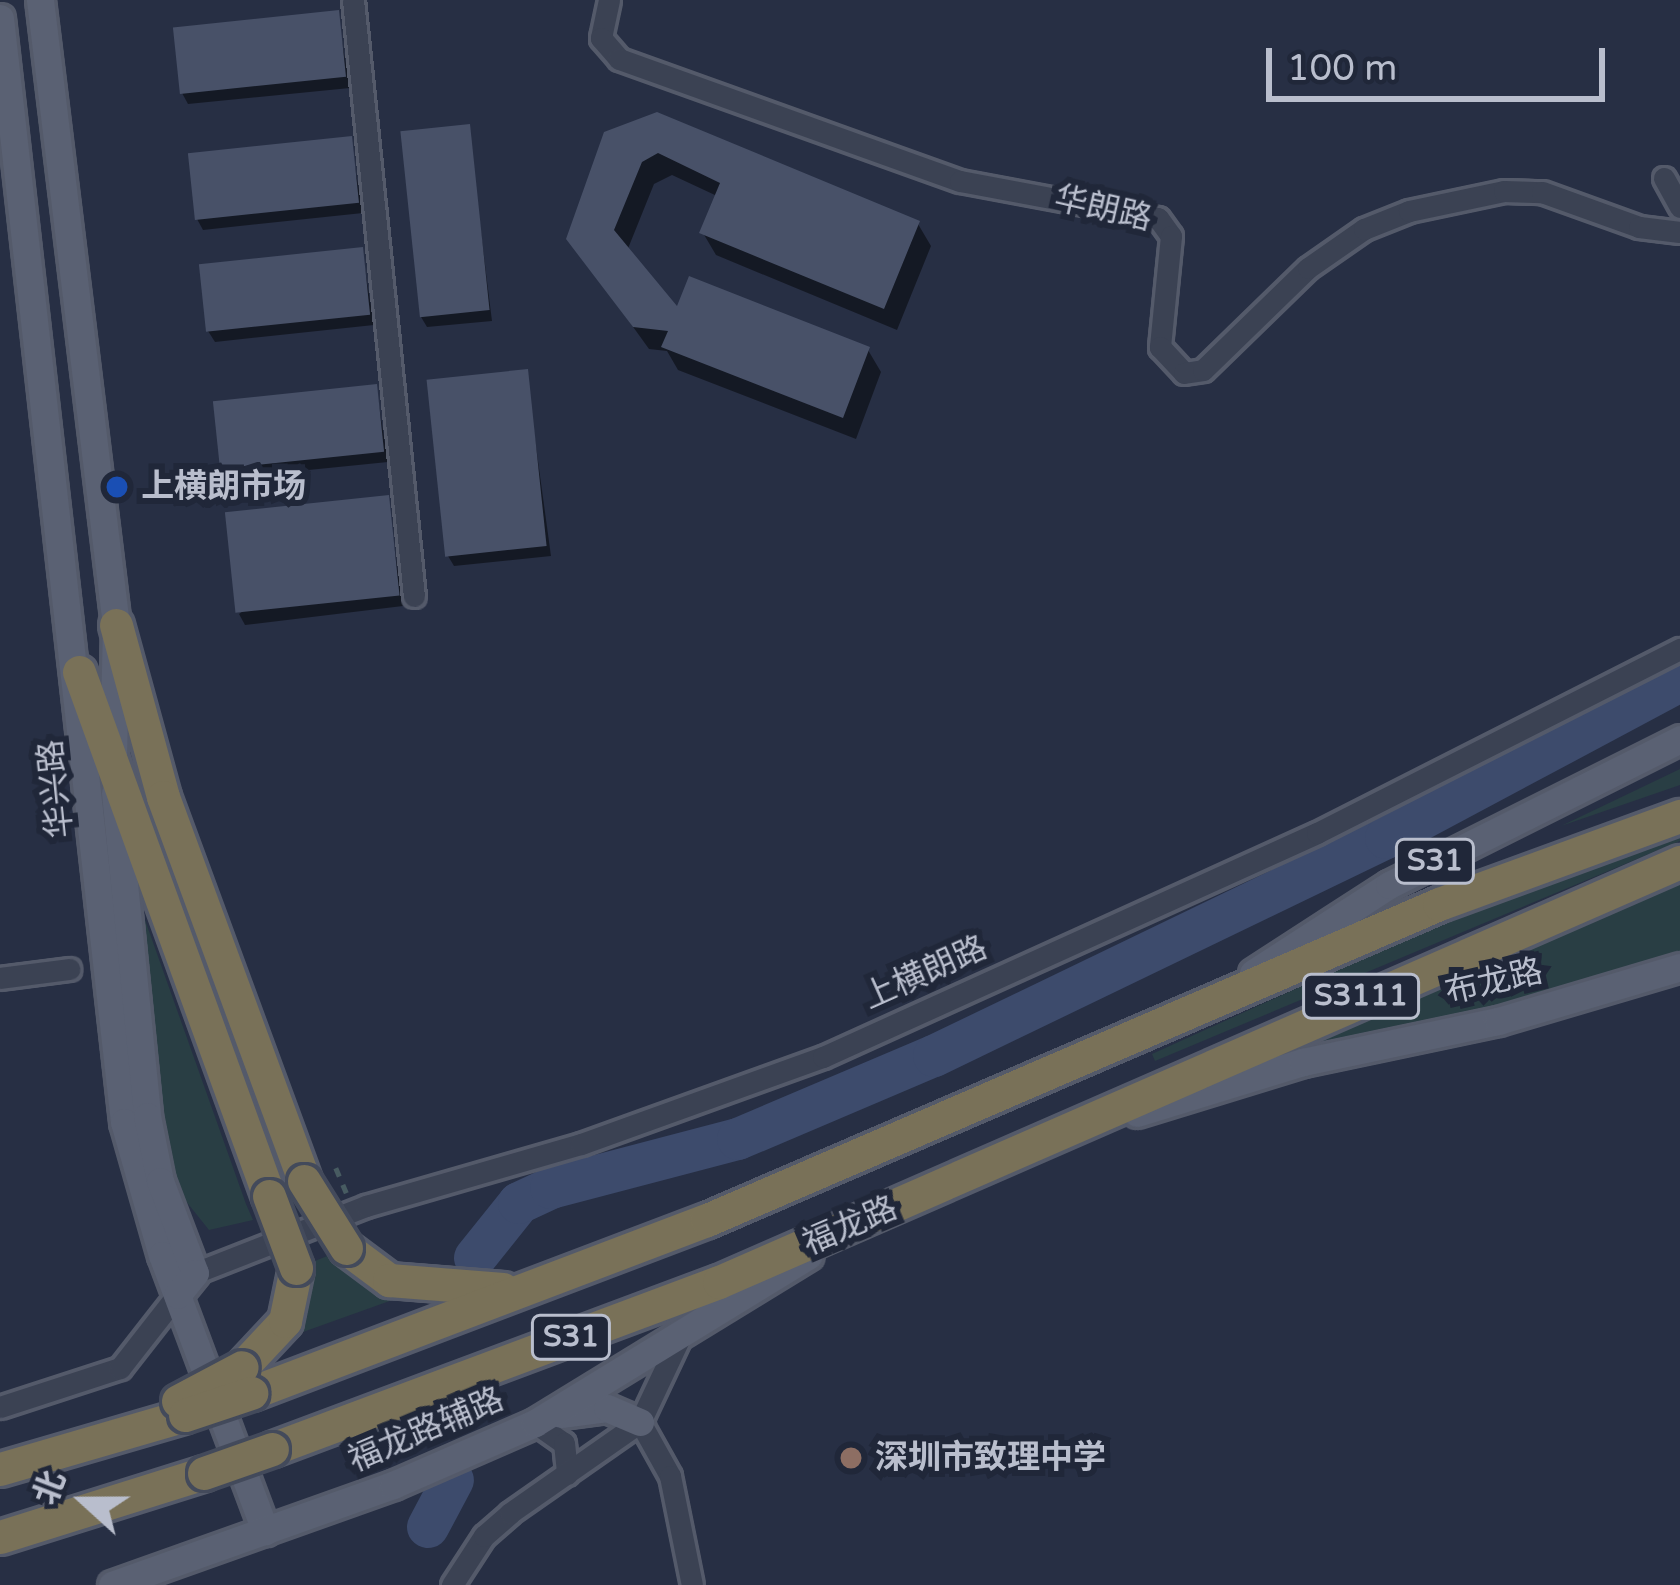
<!DOCTYPE html>
<html>
<head>
<meta charset="utf-8">
<style>
	body { margin:0 }
	#map { position:relative; width:1680px; height:1585px; overflow:hidden; background:#272f44; font-family:"Varela Round","Noto Sans SC",sans-serif }
	div>[style] { position:absolute }
	.green>* { inset:0; background:#293e44 }
	.shadow>* { inset:0; background:#0007 }
	.river>* { height:42px; margin:-21px; padding:0 21px; transform-origin:21px; border-radius:21px; background:#3d4b6c }
	.building>* { inset:0; background:#485168; transform-origin:0 0 }
	.roads { filter:drop-shadow(3px 0 #545a6a) drop-shadow(-3px 0 #545a6a) drop-shadow(0 3px #545a6a) drop-shadow(0 -3px #545a6a) }
	.minor>* { height:21px; margin:-10.5px; padding:0 10.5px; transform-origin:10.5px; border-radius:10.5px; background:#3b4253 }
	.major>* { height:27px; margin:-13.5px; padding:0 13.5px; transform-origin:13.5px; border-radius:13.5px; background:#5a6173 }
	.highway>* { height:33px; margin:-16.5px; padding:0 16.5px; transform-origin:16.5px; border-radius:16.5px; background:#797158 }
	.path-bridge>* { height:4.5px; margin-top:-2.25px; transform-origin:0; background:repeating-linear-gradient(90deg,#475b61 0 9px,transparent 0 18px) }
	.bridges { filter:drop-shadow(3px 0 #434a5b) drop-shadow(-3px 0 #434a5b) drop-shadow(0 3px #434a5b) drop-shadow(0 -3px #434a5b) }
	.highway-bridge>* { height:33px; margin:-16.5px; padding:0 16.5px; transform-origin:16.5px; border-radius:16.5px; background:#797158 }
	.dots>* { width:33px; height:33px; translate:-50% -50%; box-sizing:border-box; border:6px solid #202739; border-radius:50% }
	span { translate:-50% -50%; white-space:nowrap; text-align:center; line-height:1.15; -webkit-text-stroke:12px #202739; paint-order:stroke }
	.shield-label span { padding:3px 9px; background:#202739; border:3px solid; border-radius:9px; -webkit-text-stroke-width:0 }
	.shield-label { font-size:30px; color:#b9becd; font-weight:700 }
	.street-label { font-size:33px; color:#b9becd }
	.poi-label { font-size:33px; color:#b9becd; font-weight:700 }
	.left { translate:0 -50%; text-align:left }
	.north { position:absolute; left:24px; top:1441px; width:120px; height:120px; -webkit-text-stroke:9px #202739; paint-order:stroke; rotate:291deg; font-size:33px; font-weight:700; line-height:48px; text-align:center; color:#b9becd }
	.north::after { content:''; display:block; margin:auto; width:42px; height:54px; background:#b9becd; clip-path:polygon(50% 0,100% 100%,50% 72%,0 100%) }
	.scale { position:absolute; left:1266px; top:48px; width:339px; height:54px; box-sizing:border-box; border:6px solid #b9becd; border-top:0; padding-left:15px; font-size:36px; line-height:42px; white-space:nowrap; color:#b9becd; -webkit-text-stroke:9px #202739; paint-order:stroke }
</style>
</head>
<body>
<div id="map">
	<div class="green">
		<i style="clip-path:polygon(1680px 769px,1680px 785px,1561px 826px)"></i>
		<i style="clip-path:polygon(1680px 824px,1680px 841px,1155px 1061px,1152px 1054px,1498px 897px)"></i>
		<i style="clip-path:polygon(1680px 884px,1680px 954px,1543px 1000px,1327px 1043px,1212px 1080px)"></i>
		<i style="clip-path:polygon(139px 903px,246px 1204px,253px 1220px,209px 1230px,181px 1195px,156px 1095px)"></i>
		<i style="clip-path:polygon(337px 1252px,398px 1298px,303px 1332px,310px 1263px)"></i>
	</div>
	<div class="shadow">
		<i style="clip-path:polygon(337px 13px,350px 88px,188px 104px,182px 93px)"></i>
		<i style="clip-path:polygon(468px 128px,492px 321px,427px 327px,421px 317px)"></i>
		<i style="clip-path:polygon(607px 134px,918px 224px,931px 246px,897px 330px,716px 255px,703px 233px,717px 196px,672px 175px,654px 184px,627px 251px,678px 312px,868px 350px,881px 372px,856px 439px,678px 370px,667px 351px,649px 349px,569px 238px)"></i>
		<i style="clip-path:polygon(350px 139px,363px 213px,203px 230px,197px 219px)"></i>
		<i style="clip-path:polygon(362px 251px,374px 325px,215px 342px,208px 331px)"></i>
		<i style="clip-path:polygon(526px 373px,551px 556px,454px 566px,448px 556px)"></i>
		<i style="clip-path:polygon(376px 387px,388px 462px,229px 478px,223px 468px)"></i>
		<i style="clip-path:polygon(387px 498px,403px 606px,245px 625px,239px 614px)"></i>
	</div>
	<div class="river">
		<i style="left:475px;top:1258px;width:70px;rotate:-51.3deg"></i>
		<i style="left:519px;top:1203px;width:35px;rotate:-25deg"></i>
		<i style="left:551px;top:1188px;width:193px;rotate:-14.7deg"></i>
		<i style="left:738px;top:1139px;width:213px;rotate:-23deg"></i>
		<i style="left:934px;top:1056px;width:502px;rotate:-25.75deg"></i>
		<i style="left:1386px;top:838px;width:333px;rotate:-28.1deg"></i>
		<i style="left:428px;top:1527px;width:53px;rotate:-62deg"></i>
	</div>
	<div class="building">
		<i style="left:339px;top:10px;width:67px;height:167px;rotate:84deg"></i>
		<i style="clip-path:polygon(657px 112px,920px 221px,884px 309px,699px 233px,720px 183px,658px 153px,642px 162px,614px 230px,677px 306px,689px 276px,870px 347px,843px 418px,661px 347px,668px 331px,633px 327px,566px 239px,604px 132px)"></i>
		<i style="left:470px;top:124px;width:187px;height:70px;rotate:84deg"></i>
		<i style="left:352px;top:136px;width:67px;height:165px;rotate:84deg"></i>
		<i style="left:363px;top:247px;width:68px;height:165px;rotate:84deg"></i>
		<i style="left:528px;top:369px;width:178px;height:102px;rotate:84deg"></i>
		<i style="left:377px;top:384px;width:68px;height:165px;rotate:84deg"></i>
		<i style="left:389px;top:495px;width:101px;height:165px;rotate:84deg"></i>
	</div>
	<div class="roads">
		<div class="minor">
			<i style="left:353px;top:0;width:599px;rotate:84.16deg"></i>
			<i style="left:609px;top:0;width:39px;rotate:102deg"></i>
			<i style="left:601px;top:38px;width:28px;rotate:49deg"></i>
			<i style="left:619px;top:59px;width:362px;rotate:19.7deg"></i>
			<i style="left:960px;top:181px;width:201px;rotate:10.6deg"></i>
			<i style="left:1158px;top:218px;width:22px;rotate:54deg"></i>
			<i style="left:1171px;top:236px;width:112px;rotate:95.7deg"></i>
			<i style="left:1160px;top:347px;width:35px;rotate:47deg"></i>
			<i style="left:1184px;top:373px;width:19px;rotate:-9deg"></i>
			<i style="left:1203px;top:370px;width:146px;rotate:-44.2deg"></i>
			<i style="left:1308px;top:268px;width:68px;rotate:-34.9deg"></i>
			<i style="left:1364px;top:229px;width:48px;rotate:-21.8deg"></i>
			<i style="left:1409px;top:211px;width:97px;rotate:-11.9deg"></i>
			<i style="left:1504px;top:191px;width:38px;rotate:2deg"></i>
			<i style="left:1542px;top:192px;width:103px;rotate:19.8deg"></i>
			<i style="left:1639px;top:227px;width:41px;rotate:7deg"></i>
			<i style="left:1664px;top:178px;width:33px;rotate:61deg"></i>
			<i style="left:0;top:978px;width:70px;rotate:-7.4deg"></i>
			<i style="left:195px;top:1273px;width:184px;rotate:-21.4deg"></i>
			<i style="left:366px;top:1206px;width:224px;rotate:-16.1deg"></i>
			<i style="left:581px;top:1144px;width:257px;rotate:-19.8deg"></i>
			<i style="left:823px;top:1057px;width:542px;rotate:-24.39deg"></i>
			<i style="left:1317px;top:833px;width:407px;rotate:-26.9deg"></i>
			<i style="left:0;top:1407px;width:126px;rotate:-18deg"></i>
			<i style="left:120px;top:1368px;width:93px;rotate:-52deg"></i>
			<i style="left:640px;top:1422px;width:62px;rotate:60.9deg"></i>
			<i style="left:670px;top:1476px;width:111px;rotate:78.6deg"></i>
			<i style="left:535px;top:1423px;width:35px;rotate:35deg"></i>
			<i style="left:564px;top:1443px;width:31px;rotate:84deg"></i>
			<i style="left:452px;top:1585px;width:59px;rotate:-56.9deg"></i>
			<i style="left:484px;top:1536px;width:35px;rotate:-41deg"></i>
			<i style="left:510px;top:1513px;width:159px;rotate:-35deg"></i>
			<i style="left:640px;top:1422px;width:94px;rotate:-64.8deg"></i>
		</div>
		<div class="major">
			<i style="left:40px;top:0;width:630px;rotate:83.07deg"></i>
			<i style="left:116px;top:625px;width:130px;rotate:91.3deg"></i>
			<i style="left:0;top:18px;width:1111px;rotate:83.59deg"></i>
			<i style="left:124px;top:1122px;width:138px;rotate:74.1deg"></i>
			<i style="left:162px;top:1255px;width:295px;rotate:69.5deg"></i>
			<i style="left:115px;top:793px;width:325px;rotate:84.3deg"></i>
			<i style="left:147px;top:1116px;width:66px;rotate:78.7deg"></i>
			<i style="left:160px;top:1181px;width:98px;rotate:69.2deg"></i>
			<i style="left:195px;top:1273px;width:28px;rotate:129deg"></i>
			<i style="left:1253px;top:973px;width:162px;rotate:-32.9deg"></i>
			<i style="left:1389px;top:885px;width:326px;rotate:-26.6deg"></i>
			<i style="left:1137px;top:1113px;width:174px;rotate:-17.1deg"></i>
			<i style="left:1303px;top:1062px;width:199px;rotate:-11.9deg"></i>
			<i style="left:1498px;top:1021px;width:190px;rotate:-16.5deg"></i>
			<i style="left:561px;top:1414px;width:46px;rotate:-7.4deg"></i>
			<i style="left:607px;top:1408px;width:36px;rotate:23deg"></i>
			<i style="left:112px;top:1585px;width:298px;rotate:-19.6deg"></i>
			<i style="left:393px;top:1485px;width:155px;rotate:-23.6deg"></i>
			<i style="left:535px;top:1423px;width:321px;rotate:-31.5deg"></i>
		</div>
		<div class="highway">
			<i style="left:116px;top:625px;width:178px;rotate:74.7deg"></i>
			<i style="left:163px;top:797px;width:409px;rotate:69.8deg"></i>
			<i style="left:79px;top:672px;width:557px;rotate:70.07deg"></i>
			<i style="left:346px;top:1248px;width:54px;rotate:36.7deg"></i>
			<i style="left:389px;top:1280px;width:114px;rotate:4.5deg"></i>
			<i style="left:242px;top:1367px;width:63px;rotate:-46.9deg"></i>
			<i style="left:285px;top:1321px;width:54px;rotate:-78.3deg"></i>
			<i style="left:251px;top:1393px;width:488px;rotate:-20.8deg"></i>
			<i style="left:707px;top:1220px;width:797px;rotate:-23.35deg"></i>
			<i style="left:1439px;top:904px;width:257px;rotate:-20.1deg"></i>
			<i style="left:272px;top:1449px;width:477px;rotate:-20.5deg"></i>
			<i style="left:719px;top:1282px;width:1049px;rotate:-23.61deg"></i>
			<i style="left:0;top:1469px;width:191px;rotate:-16.2deg"></i>
			<i style="left:0;top:1537px;width:214px;rotate:-17.4deg"></i>
		</div>
	</div>
	<div class="path-bridge">
		<i style="left:336px;top:1168px;width:30px;rotate:67deg"></i>
	</div>
	<div class="bridges">
		<div class="highway-bridge">
			<i style="left:304px;top:1181px;width:79px;rotate:57.9deg"></i>
			<i style="left:269px;top:1196px;width:77px;rotate:69.4deg"></i>
			<i style="left:178px;top:1401px;width:72px;rotate:-28deg"></i>
			<i style="left:185px;top:1415px;width:70px;rotate:-18.4deg"></i>
			<i style="left:204px;top:1473px;width:72px;rotate:-19.4deg"></i>
		</div>
	</div>
	<div class="dots">
		<i style="left:117px;top:487px;background:#1a4fb4"></i>
		<i style="left:851px;top:1458px;background:#8d6e63"></i>
	</div>
	<div class="shield-label">
		<span style="left:1435px;top:861px">S31</span>
		<span style="left:1361px;top:996px">S3111</span>
		<span style="left:571px;top:1337px">S31</span>
	</div>
	<div class="street-label">
		<span style="left:1103px;top:209px;rotate:13deg">华朗路</span>
		<span style="left:56px;top:789px;rotate:-96deg">华兴路</span>
		<span style="left:925px;top:973px;rotate:-24deg">上横朗路</span>
		<span style="left:1494px;top:982px;rotate:-13deg">布龙路</span>
		<span style="left:850px;top:1226px;rotate:-23deg">福龙路</span>
		<span style="left:426px;top:1430px;rotate:-23deg">福龙路辅路</span>
	</div>
	<div class="poi-label">
		<span class="left" style="left:141px;top:487px">上横朗市场</span>
		<span class="left" style="left:875px;top:1458px">深圳市致理中学</span>
	</div>
	<div class="north">北</div>
	<div class="scale">100 m</div>
</div>
</body>
</html>
